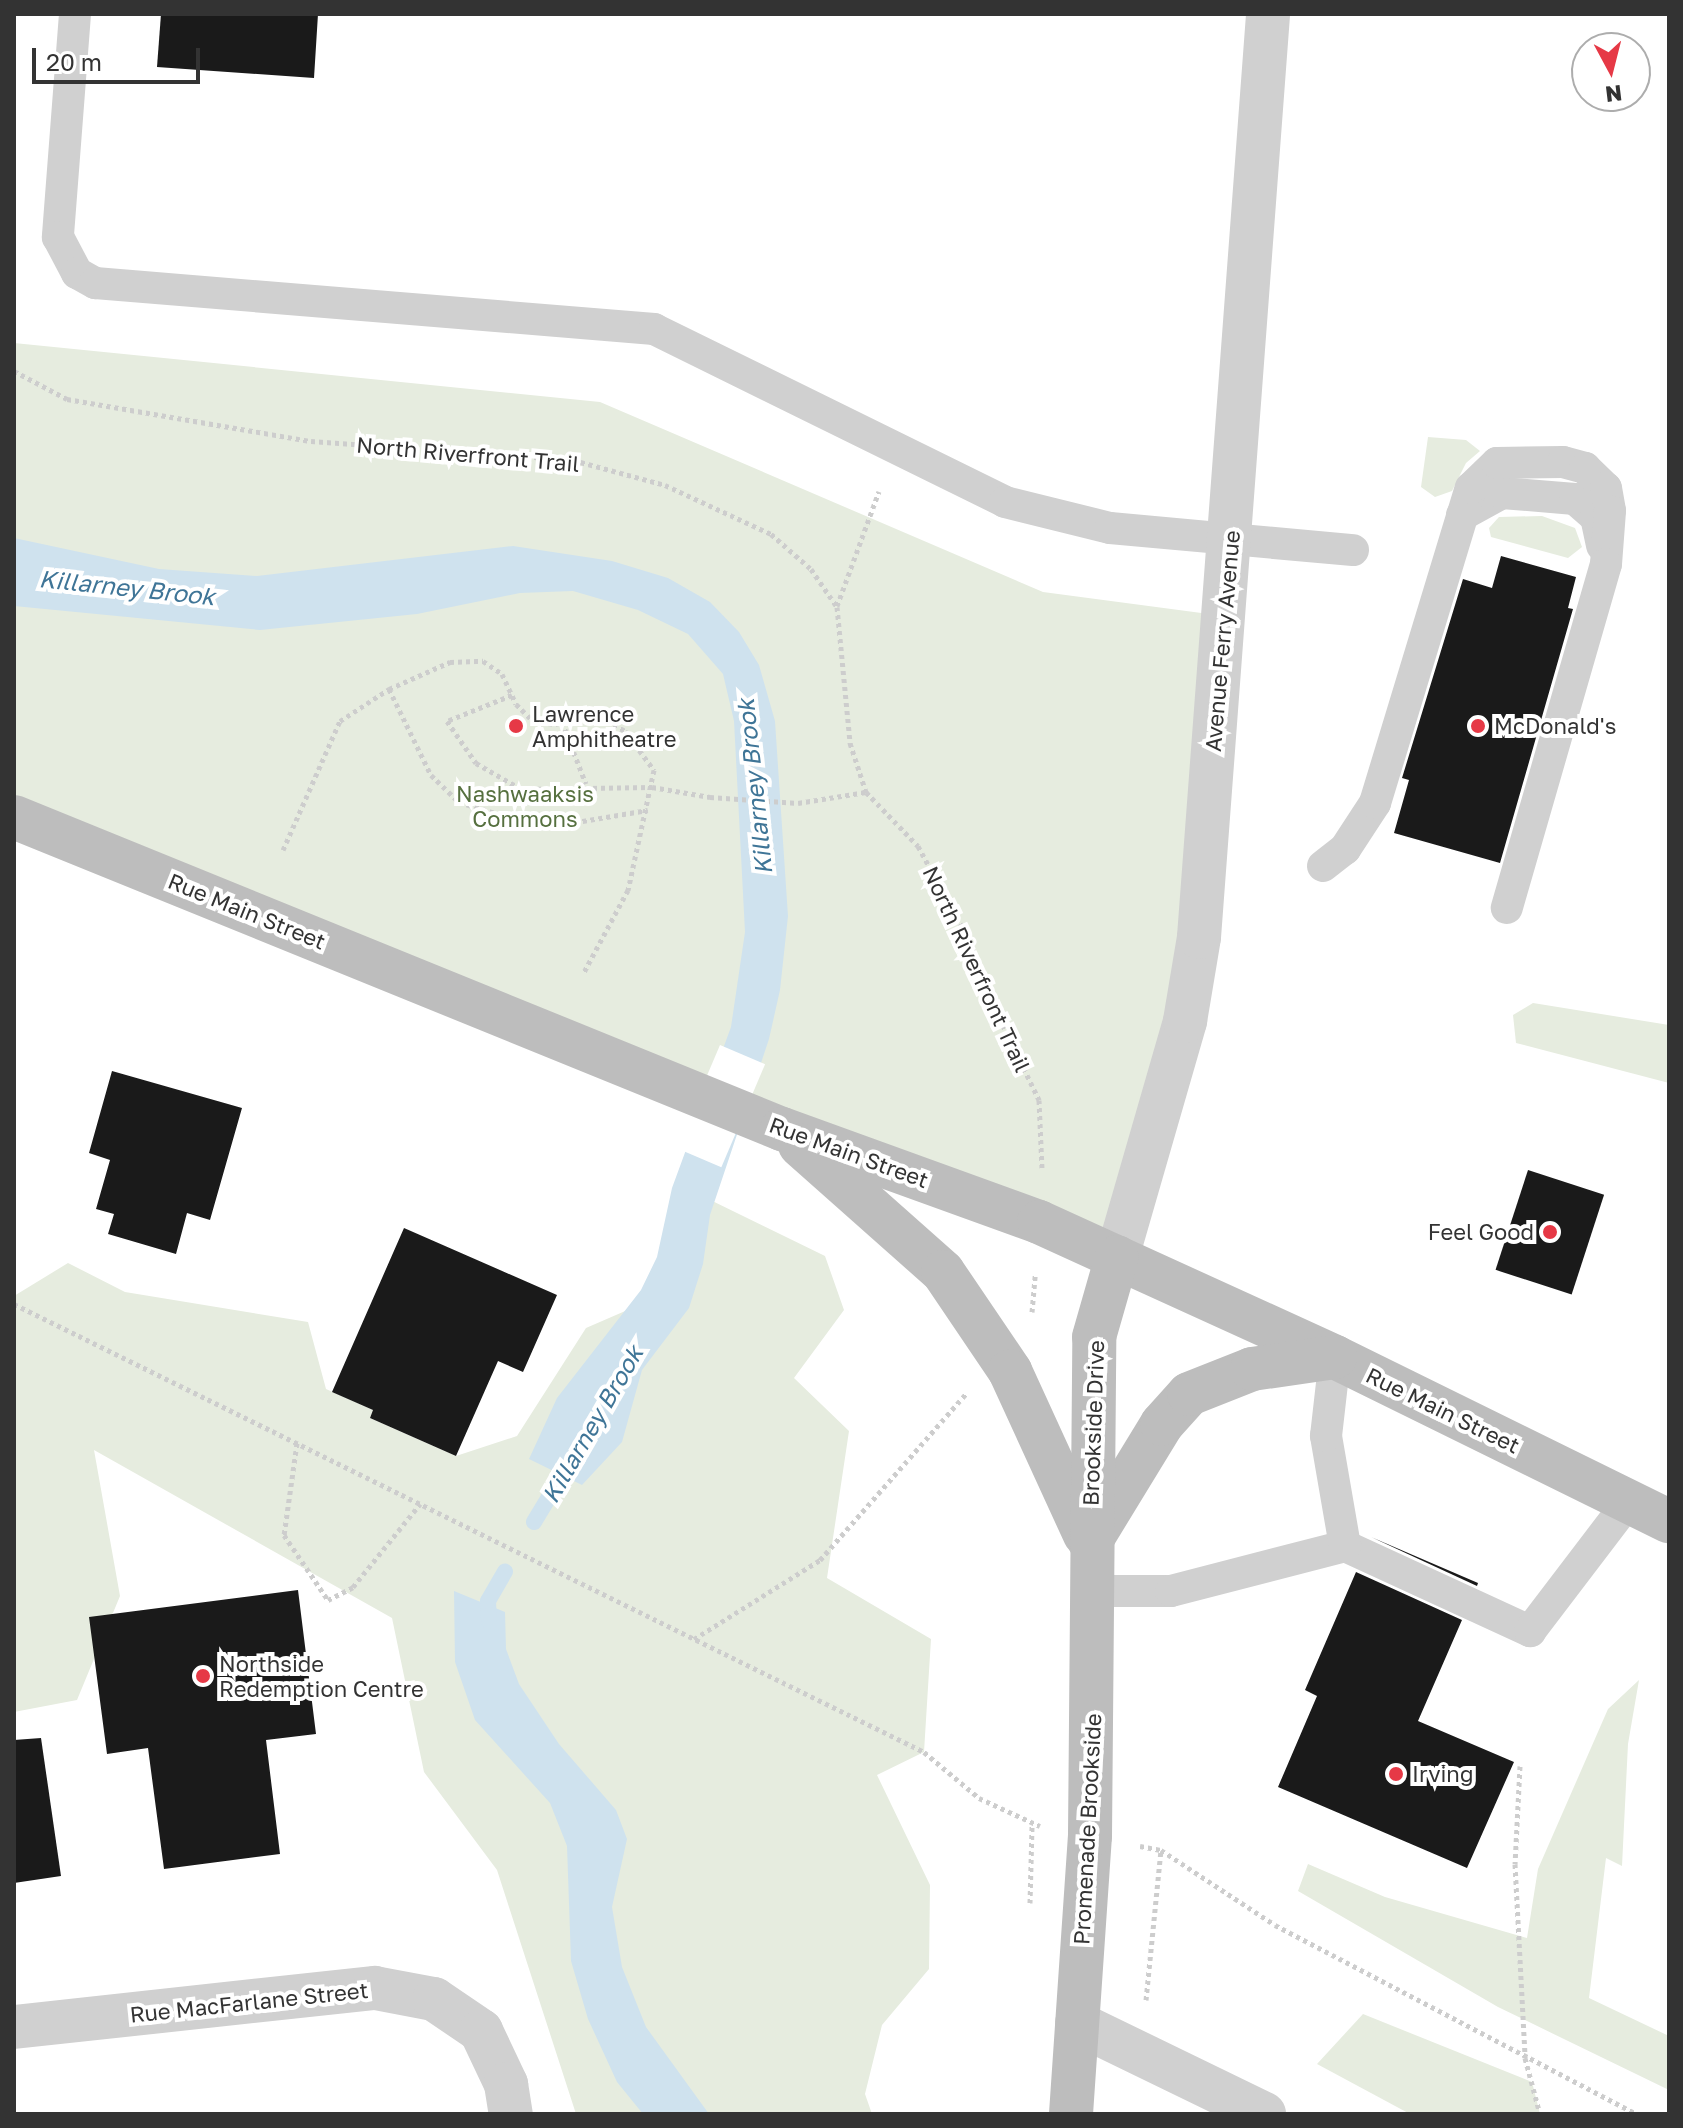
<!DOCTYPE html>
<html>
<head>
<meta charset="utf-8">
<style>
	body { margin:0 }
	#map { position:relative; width:1683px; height:2128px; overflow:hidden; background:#fff; font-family:"Golos Text",sans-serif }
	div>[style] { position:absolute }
	.green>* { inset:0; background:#e6ecdf }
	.water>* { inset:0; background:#cfe2ee }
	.pier>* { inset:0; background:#fff; transform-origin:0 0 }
	.stream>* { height:16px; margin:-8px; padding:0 8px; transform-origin:8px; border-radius:8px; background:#cfe2ee }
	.building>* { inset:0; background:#1a1a1a; transform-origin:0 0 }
	.path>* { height:5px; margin-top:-2.5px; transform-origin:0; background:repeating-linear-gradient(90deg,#cdcdcd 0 4px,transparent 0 8px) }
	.lane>* { height:32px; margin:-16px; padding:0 16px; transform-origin:16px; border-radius:16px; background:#d0d0d0 }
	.street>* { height:44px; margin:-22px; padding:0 22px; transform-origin:22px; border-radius:22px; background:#d0d0d0 }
	.secondary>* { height:44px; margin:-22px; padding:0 22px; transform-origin:22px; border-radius:22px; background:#bdbdbd }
	.dots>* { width:22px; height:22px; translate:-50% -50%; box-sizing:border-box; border:4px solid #fff; border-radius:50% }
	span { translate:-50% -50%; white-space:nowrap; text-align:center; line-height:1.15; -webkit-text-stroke:8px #fff; paint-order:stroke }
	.street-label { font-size:22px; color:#333 }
	.poi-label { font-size:22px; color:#333 }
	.left { translate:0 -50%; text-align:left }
	.right { translate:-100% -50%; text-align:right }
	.park-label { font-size:22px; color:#56703f }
	.water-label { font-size:24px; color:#3f7597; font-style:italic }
	.frame { position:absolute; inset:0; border:16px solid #333; pointer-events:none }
	.north { position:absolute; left:1571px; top:32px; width:80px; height:80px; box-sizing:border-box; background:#fff; border:2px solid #adadad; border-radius:50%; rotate:173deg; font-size:22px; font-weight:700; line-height:32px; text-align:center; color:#333 }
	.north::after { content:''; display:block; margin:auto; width:28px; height:36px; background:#e63946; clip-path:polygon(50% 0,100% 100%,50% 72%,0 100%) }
	.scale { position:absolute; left:32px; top:48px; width:168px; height:36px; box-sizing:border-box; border:4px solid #333; border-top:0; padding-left:10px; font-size:24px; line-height:28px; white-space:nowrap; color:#333; -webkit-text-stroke:6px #fff; paint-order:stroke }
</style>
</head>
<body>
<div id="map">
	<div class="green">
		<i style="clip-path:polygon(14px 343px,600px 402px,1043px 592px,1224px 616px,1199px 937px,1117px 1257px,14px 816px)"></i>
		<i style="clip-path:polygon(1428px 437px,1466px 440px,1480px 451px,1466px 463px,1452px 491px,1435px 497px,1421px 487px)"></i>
		<i style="clip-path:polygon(1542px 516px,1575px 528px,1582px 547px,1568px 558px,1491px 537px,1489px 528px,1499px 517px)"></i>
		<i style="clip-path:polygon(1533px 1003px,1669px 1025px,1669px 1083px,1516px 1043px,1513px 1015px)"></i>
		<i style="clip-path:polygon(696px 1193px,825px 1256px,844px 1310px,794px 1378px,849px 1431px,827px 1578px,931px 1639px,924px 1752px,877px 1775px,930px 1885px,929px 1969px,882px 2025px,865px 2094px,872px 2114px,576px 2114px,497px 1870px,424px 1772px,392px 1618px,94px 1450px,120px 1596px,77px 1700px,14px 1712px,14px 1296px,68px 1263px,125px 1292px,308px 1322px,326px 1389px,373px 1410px,370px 1418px,456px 1456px,517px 1436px,586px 1328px,669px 1292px)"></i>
		<i style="clip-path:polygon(1639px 1680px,1628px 1744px,1622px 1866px,1606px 1858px,1589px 1998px,1669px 2036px,1669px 2090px,1498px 2007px,1298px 1891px,1308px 1864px,1385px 1897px,1527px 1938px,1538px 1869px,1608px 1709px)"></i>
		<i style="clip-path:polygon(1363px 2014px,1532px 2082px,1540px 2114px,1410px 2114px,1317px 2064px)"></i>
	</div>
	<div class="water">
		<i style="clip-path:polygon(14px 538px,159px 569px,257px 576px,513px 546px,612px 561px,668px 578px,710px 602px,739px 632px,759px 665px,775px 721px,788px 916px,780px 990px,769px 1039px,710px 1215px,703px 1264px,689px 1308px,642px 1370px,622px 1442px,582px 1485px,529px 1459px,557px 1398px,641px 1290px,657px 1257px,672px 1188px,731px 1027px,745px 932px,734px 721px,723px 674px,688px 634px,638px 610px,573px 591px,520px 593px,417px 614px,260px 630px,14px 606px)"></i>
		<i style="clip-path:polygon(454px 1591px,505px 1612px,506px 1649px,519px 1684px,559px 1744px,616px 1810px,627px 1839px,612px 1907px,622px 1967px,646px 2027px,709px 2114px,643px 2114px,617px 2082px,588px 2019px,571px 1961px,567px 1846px,550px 1803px,475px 1720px,455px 1662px)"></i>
	</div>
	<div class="pier">
		<i style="left:720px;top:1045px;width:49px;height:112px;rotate:23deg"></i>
	</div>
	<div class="stream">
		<i style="left:534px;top:1522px;width:74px;rotate:-58.9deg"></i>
		<i style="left:489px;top:1621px;width:20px;rotate:-93deg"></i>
		<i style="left:488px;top:1601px;width:34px;rotate:-60deg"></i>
	</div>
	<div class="building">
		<i style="clip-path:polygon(161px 14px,318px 14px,314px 78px,157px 67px)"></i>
		<i style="clip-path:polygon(1501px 556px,1576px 577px,1568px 608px,1573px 609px,1500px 863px,1394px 833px,1409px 780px,1402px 778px,1463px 579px,1492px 588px)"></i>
		<i style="clip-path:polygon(112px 1071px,242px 1108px,210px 1220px,187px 1213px,176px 1254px,108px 1234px,114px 1214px,96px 1209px,110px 1160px,89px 1153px)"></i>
		<i style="left:1528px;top:1170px;width:80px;height:105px;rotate:18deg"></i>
		<i style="clip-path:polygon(404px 1228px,557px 1295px,523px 1372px,498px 1361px,456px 1456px,370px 1418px,373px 1410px,332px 1392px)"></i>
		<i style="clip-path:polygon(1371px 1537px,1478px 1583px,1477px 1586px)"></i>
		<i style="clip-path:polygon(1356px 1572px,1462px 1620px,1418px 1721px,1514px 1762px,1467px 1868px,1278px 1787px,1317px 1696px,1305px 1690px)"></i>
		<i style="clip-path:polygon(298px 1590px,316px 1734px,266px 1740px,280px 1854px,164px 1869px,148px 1748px,107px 1754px,89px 1617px)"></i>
		<i style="clip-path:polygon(41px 1738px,61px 1876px,14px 1883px,14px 1740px)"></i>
	</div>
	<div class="path">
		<i style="left:14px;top:371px;width:60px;rotate:27.8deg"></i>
		<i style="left:67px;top:399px;width:248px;rotate:9.8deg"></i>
		<i style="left:311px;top:441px;width:263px;rotate:4.1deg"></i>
		<i style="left:573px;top:460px;width:95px;rotate:15.2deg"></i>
		<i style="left:665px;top:485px;width:117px;rotate:24.8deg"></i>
		<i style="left:771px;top:534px;width:53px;rotate:41.2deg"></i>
		<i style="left:811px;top:569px;width:46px;rotate:55.6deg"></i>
		<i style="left:837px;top:607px;width:137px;rotate:84.5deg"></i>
		<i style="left:850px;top:743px;width:52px;rotate:71.9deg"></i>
		<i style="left:866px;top:792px;width:75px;rotate:46.1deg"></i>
		<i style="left:918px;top:846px;width:107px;rotate:61.5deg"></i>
		<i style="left:969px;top:940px;width:67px;rotate:69.9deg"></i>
		<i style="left:992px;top:1003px;width:108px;rotate:64.1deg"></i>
		<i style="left:1039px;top:1100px;width:68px;rotate:87.5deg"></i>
		<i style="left:837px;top:606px;width:122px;rotate:-69.9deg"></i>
		<i style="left:389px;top:689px;width:96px;rotate:64deg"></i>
		<i style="left:431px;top:775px;width:39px;rotate:44deg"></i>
		<i style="left:459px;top:802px;width:72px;rotate:16.9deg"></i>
		<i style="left:528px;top:823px;width:31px;rotate:4deg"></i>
		<i style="left:559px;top:825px;width:90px;rotate:-9.6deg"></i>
		<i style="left:512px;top:695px;width:70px;rotate:158.2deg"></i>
		<i style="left:447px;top:721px;width:51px;rotate:55.4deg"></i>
		<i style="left:476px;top:763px;width:52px;rotate:30deg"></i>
		<i style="left:521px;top:789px;width:131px;rotate:-0.9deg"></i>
		<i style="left:652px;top:787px;width:59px;rotate:9.8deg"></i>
		<i style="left:710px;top:797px;width:88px;rotate:3.9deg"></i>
		<i style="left:798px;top:803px;width:69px;rotate:-9.2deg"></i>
		<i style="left:562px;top:722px;width:66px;rotate:68.8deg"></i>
		<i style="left:283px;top:850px;width:141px;rotate:-66.2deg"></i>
		<i style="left:340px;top:721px;width:59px;rotate:-33.1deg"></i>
		<i style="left:389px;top:689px;width:67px;rotate:-23.9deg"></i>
		<i style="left:450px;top:662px;width:33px;rotate:-2deg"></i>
		<i style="left:483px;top:661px;width:23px;rotate:34deg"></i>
		<i style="left:502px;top:674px;width:33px;rotate:65deg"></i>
		<i style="left:516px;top:704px;width:24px;rotate:45deg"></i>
		<i style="left:533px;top:721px;width:22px;rotate:8deg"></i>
		<i style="left:555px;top:724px;width:38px;rotate:-15deg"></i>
		<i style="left:592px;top:714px;width:37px;rotate:27deg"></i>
		<i style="left:625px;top:731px;width:49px;rotate:53.4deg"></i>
		<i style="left:654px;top:770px;width:123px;rotate:102.2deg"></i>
		<i style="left:628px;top:890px;width:95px;rotate:118.2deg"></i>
		<i style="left:14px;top:1304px;width:1014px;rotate:26.21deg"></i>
		<i style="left:924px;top:1752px;width:72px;rotate:39.9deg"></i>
		<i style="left:979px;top:1798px;width:67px;rotate:24.7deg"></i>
		<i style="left:1032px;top:1312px;width:38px;rotate:-85deg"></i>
		<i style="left:297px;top:1443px;width:93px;rotate:98deg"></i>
		<i style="left:284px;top:1535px;width:78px;rotate:55.9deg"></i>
		<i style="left:328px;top:1600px;width:28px;rotate:-27deg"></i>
		<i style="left:353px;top:1587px;width:107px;rotate:-51.1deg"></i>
		<i style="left:694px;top:1639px;width:149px;rotate:-32.1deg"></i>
		<i style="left:820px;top:1560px;width:221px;rotate:-48.7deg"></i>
		<i style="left:1520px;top:1766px;width:98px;rotate:92.9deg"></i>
		<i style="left:1515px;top:1864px;width:194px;rotate:87deg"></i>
		<i style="left:1525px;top:2058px;width:58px;rotate:75deg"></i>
		<i style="left:1140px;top:1846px;width:21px;rotate:11deg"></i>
		<i style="left:1161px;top:1850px;width:136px;rotate:33.3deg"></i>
		<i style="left:1275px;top:1925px;width:408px;rotate:27.6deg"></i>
		<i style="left:1030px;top:1903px;width:79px;rotate:-88.5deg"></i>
		<i style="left:1146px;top:2000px;width:151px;rotate:-84.3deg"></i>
	</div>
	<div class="lane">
		<i style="left:75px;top:14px;width:224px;rotate:94.4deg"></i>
		<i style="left:58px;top:237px;width:41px;rotate:62.2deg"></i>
		<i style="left:77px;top:273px;width:21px;rotate:29deg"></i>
		<i style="left:95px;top:283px;width:561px;rotate:4.7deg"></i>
		<i style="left:654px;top:329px;width:391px;rotate:26.2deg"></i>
		<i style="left:1005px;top:502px;width:108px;rotate:13.9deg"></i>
		<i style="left:1110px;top:528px;width:244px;rotate:5.2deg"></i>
		<i style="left:1462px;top:515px;width:46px;rotate:-28.8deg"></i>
		<i style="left:1502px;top:493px;width:73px;rotate:4.7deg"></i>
		<i style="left:1575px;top:499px;width:28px;rotate:41deg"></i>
		<i style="left:1596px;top:517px;width:29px;rotate:78deg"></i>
		<i style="left:1323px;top:866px;width:28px;rotate:-38deg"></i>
		<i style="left:1345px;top:849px;width:55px;rotate:-56.9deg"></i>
		<i style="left:1375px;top:803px;width:329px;rotate:-73.1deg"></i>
		<i style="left:1471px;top:488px;width:36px;rotate:-44deg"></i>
		<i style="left:1497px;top:463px;width:66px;rotate:-0.9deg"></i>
		<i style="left:1563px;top:462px;width:23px;rotate:15deg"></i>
		<i style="left:1585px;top:468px;width:29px;rotate:44deg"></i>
		<i style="left:1606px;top:488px;width:23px;rotate:80deg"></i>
		<i style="left:1610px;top:511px;width:53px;rotate:94.3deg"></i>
		<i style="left:1606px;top:564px;width:358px;rotate:106.1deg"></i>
		<i style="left:1345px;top:1546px;width:204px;rotate:24.7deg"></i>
		<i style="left:1530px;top:1631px;width:163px;rotate:-52.7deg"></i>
		<i style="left:1090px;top:1591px;width:81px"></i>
		<i style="left:1171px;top:1591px;width:180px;rotate:-14.5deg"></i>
		<i style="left:1345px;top:1546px;width:112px;rotate:-99.8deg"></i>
		<i style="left:1326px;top:1436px;width:80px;rotate:-83.5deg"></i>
	</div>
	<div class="street">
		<i style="left:1117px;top:1257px;width:246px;rotate:-73.9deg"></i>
		<i style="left:1185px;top:1021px;width:85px;rotate:-80.5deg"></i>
		<i style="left:1199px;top:937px;width:926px;rotate:-85.72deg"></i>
		<i style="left:1077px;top:2023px;width:208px;rotate:25.9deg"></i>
		<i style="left:14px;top:2027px;width:363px;rotate:-6.2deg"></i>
		<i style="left:375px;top:1988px;width:60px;rotate:10.6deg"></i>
		<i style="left:434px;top:1999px;width:57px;rotate:34.2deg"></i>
		<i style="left:481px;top:2031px;width:59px;rotate:64.7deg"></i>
		<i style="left:506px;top:2084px;width:30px;rotate:81deg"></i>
	</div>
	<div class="secondary">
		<i style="left:14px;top:817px;width:829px;rotate:22.11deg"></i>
		<i style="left:782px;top:1129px;width:273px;rotate:19.9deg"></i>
		<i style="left:1039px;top:1222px;width:325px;rotate:24.5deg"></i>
		<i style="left:1335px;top:1357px;width:372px;rotate:26.2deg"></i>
		<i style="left:800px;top:1145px;width:191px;rotate:41.6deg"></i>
		<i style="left:943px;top:1272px;width:120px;rotate:55.9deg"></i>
		<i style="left:1010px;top:1371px;width:180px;rotate:65.4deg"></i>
		<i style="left:1090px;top:1542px;width:138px;rotate:-58.6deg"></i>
		<i style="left:1162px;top:1424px;width:40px;rotate:-48deg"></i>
		<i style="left:1189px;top:1394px;width:68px;rotate:-21.6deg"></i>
		<i style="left:1252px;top:1369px;width:84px;rotate:-8.2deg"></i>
		<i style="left:1071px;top:2114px;width:279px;rotate:-86.1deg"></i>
		<i style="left:1090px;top:1836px;width:499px;rotate:-89.5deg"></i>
		<i style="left:1094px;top:1337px;width:83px;rotate:-74deg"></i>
	</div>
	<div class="dots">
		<i style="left:516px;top:726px;background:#e63946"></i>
		<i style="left:1478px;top:726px;background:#e63946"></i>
		<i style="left:1550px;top:1232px;background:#e63946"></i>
		<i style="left:203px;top:1676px;background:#e63946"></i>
		<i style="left:1396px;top:1774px;background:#e63946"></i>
	</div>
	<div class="street-label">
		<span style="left:468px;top:454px;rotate:5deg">North Riverfront Trail</span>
		<span style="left:1222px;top:641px;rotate:-85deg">Avenue Ferry Avenue</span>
		<span style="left:247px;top:911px;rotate:22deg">Rue Main Street</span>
		<span style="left:977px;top:969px;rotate:65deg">North Riverfront Trail</span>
		<span style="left:849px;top:1152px;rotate:20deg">Rue Main Street</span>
		<span style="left:1443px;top:1410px;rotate:26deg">Rue Main Street</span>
		<span style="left:1093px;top:1423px;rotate:-88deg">Brookside Drive</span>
		<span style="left:1087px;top:1829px;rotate:-87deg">Promenade Brookside</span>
		<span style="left:249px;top:2002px;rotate:-6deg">Rue MacFarlane Street</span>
	</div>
	<div class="poi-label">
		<span class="left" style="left:532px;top:726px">Lawrence<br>Amphitheatre</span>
		<span class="left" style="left:1494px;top:726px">McDonald's</span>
		<span class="right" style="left:1534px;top:1232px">Feel Good</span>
		<span class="left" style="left:219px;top:1676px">Northside<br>Redemption Centre</span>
		<span class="left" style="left:1412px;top:1774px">Irving</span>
	</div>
	<div class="park-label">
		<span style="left:525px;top:806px">Nashwaaksis<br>Commons</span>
	</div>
	<div class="water-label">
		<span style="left:127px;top:587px;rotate:6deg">Killarney Brook</span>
		<span style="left:754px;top:787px;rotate:-96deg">Killarney Brook</span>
		<span style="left:592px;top:1424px;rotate:-60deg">Killarney Brook</span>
	</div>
	<div class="frame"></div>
	<div class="north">N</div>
	<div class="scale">20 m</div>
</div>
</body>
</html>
